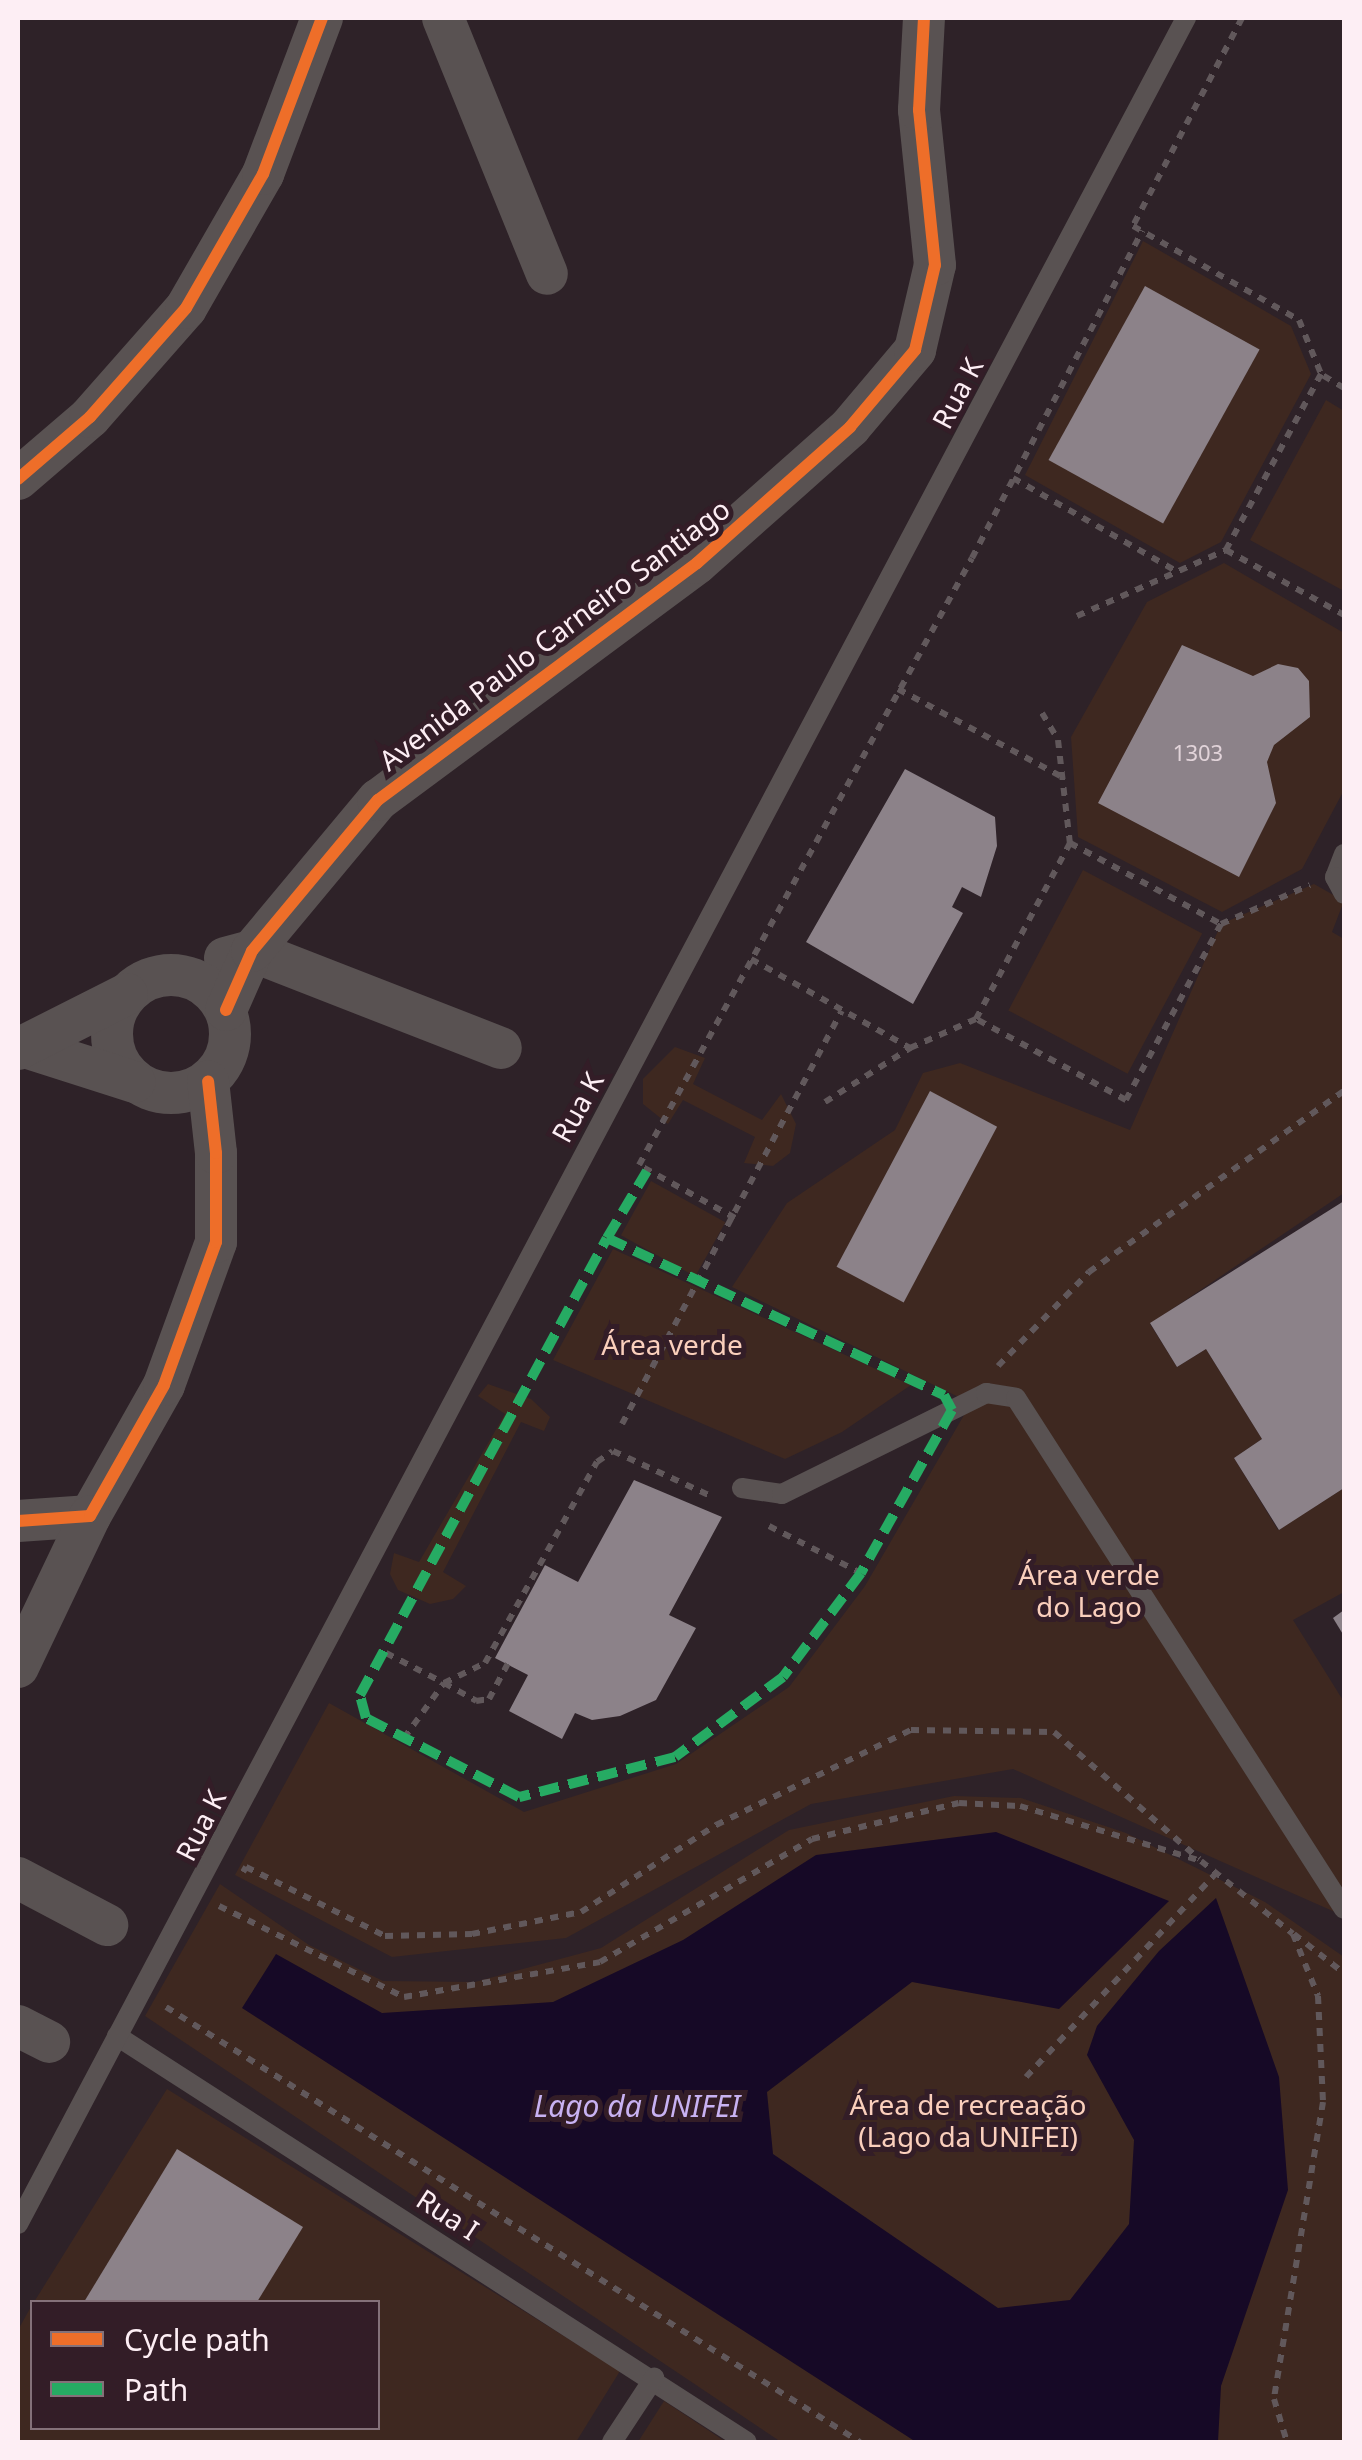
<!DOCTYPE html>
<html>
<head>
<meta charset="utf-8">
<style>
	body { margin:0 }
	#map { position:relative; width:1362px; height:2460px; overflow:hidden; background:#2e2228; font-family:"Noto Sans",sans-serif }
	div>[style] { position:absolute }
	.green>* { inset:0; background:#3e2820; transform-origin:0 0 }
	.water>* { inset:0; background:#160926 }
	.building>* { inset:0; background:#8c8289; transform-origin:0 0 }
	.path>* { height:6px; margin-top:-3px; transform-origin:0; background:repeating-linear-gradient(90deg,#61585b 0 8px,transparent 0 16px) }
	.lane>* { height:20px; margin:-10px; padding:0 10px; transform-origin:10px; border-radius:10px; background:#595252 }
	.street>* { height:42px; margin:-21px; padding:0 21px; transform-origin:21px; border-radius:21px; background:#595252 }
	.street>.ring { margin:-21px; padding:0; box-sizing:content-box; background:none; border:42px solid #595252; border-radius:50% }
	.quiet>* { height:10px; margin-top:-5px; transform-origin:0; background:repeating-linear-gradient(90deg,#26ab63 0 20px,transparent 0 30px) }
	.cycleway>* { height:12px; margin:-6px; padding:0 6px; transform-origin:6px; border-radius:6px; background:#ee6e29 }
	span { translate:-50% -50%; white-space:nowrap; text-align:center; line-height:1.15; -webkit-text-stroke:10px #331d27; paint-order:stroke }
	.number-label { font-size:22px; color:#e1d3d9 }
	.number-label span { -webkit-text-stroke-width:0 }
	.street-label { font-size:28px; color:#fdeef4 }
	.park-label { font-size:28px; color:#facfbc }
	.water-label { font-size:30px; color:#c8b2f2; font-style:italic }
	.frame { position:absolute; inset:0; border:20px solid #fdeef4; pointer-events:none }
	.legend { position:absolute; left:30px; top:2300px; width:350px; height:130px; box-sizing:border-box; background:#331d27; border:2px solid #847179; margin:0; padding:12px 18px; list-style:none; font-size:30px; color:#fdeef4 }
	.legend li { display:flex; align-items:center; gap:20px; height:50px }
	.legend b { width:50px; border:2px solid #847179 }
</style>
</head>
<body>
<div id="map">
	<div class="green">
		<i style="clip-path:polygon(1143px 241px,1291px 326px,1311px 374px,1221px 542px,1180px 563px,1025px 475px)"></i>
		<i style="clip-path:polygon(1326px 400px,1344px 411px,1344px 591px,1250px 540px)"></i>
		<i style="clip-path:polygon(1224px 563px,1344px 633px,1344px 790px,1302px 869px,1222px 912px,1078px 837px,1071px 737px,1147px 602px)"></i>
		<i style="left:1083px;top:870px;width:135px;height:159px;rotate:28deg"></i>
		<i style="clip-path:polygon(1314px 884px,1344px 901px,1332px 932px,1344px 939px,1344px 1193px,1150px 1324px,1177px 1367px,1206px 1349px,1262px 1439px,1234px 1458px,1278px 1530px,1344px 1488px,1344px 1592px,1293px 1620px,1344px 1702px,1344px 1916px,1013px 1769px,811px 1804px,566px 1938px,392px 1957px,235px 1875px,329px 1703px,524px 1812px,676px 1764px,789px 1687px,865px 1586px,971px 1403px,732px 1287px,787px 1203px,895px 1130px,923px 1073px,960px 1063px,1130px 1130px,1221px 924px)"></i>
		<i style="clip-path:polygon(675px 1047px,705px 1058px,693px 1084px,762px 1120px,781px 1094px,796px 1124px,790px 1153px,773px 1166px,744px 1163px,755px 1137px,683px 1100px,668px 1124px,643px 1104px,643px 1079px)"></i>
		<i style="left:651px;top:1181px;width:85px;height:62px;rotate:29deg"></i>
		<i style="clip-path:polygon(613px 1249px,911px 1385px,842px 1432px,785px 1459px,553px 1360px)"></i>
		<i style="clip-path:polygon(488px 1384px,531px 1399px,550px 1417px,544px 1431px,521px 1422px,443px 1572px,466px 1586px,453px 1599px,430px 1604px,398px 1590px,390px 1574px,394px 1553px,419px 1562px,505px 1414px,478px 1396px)"></i>
		<i style="clip-path:polygon(954px 1796px,1021px 1798px,1126px 1833px,1265px 1902px,1344px 1957px,1344px 2442px,781px 2442px,145px 2016px,220px 1884px,309px 1945px,383px 1981px,475px 1982px,601px 1948px,789px 1830px)"></i>
		<i style="clip-path:polygon(167px 2089px,620px 2371px,576px 2442px,18px 2442px,18px 2330px,32px 2305px,32px 2428px,378px 2428px,378px 2302px,34px 2302px)"></i>
		<i style="clip-path:polygon(664px 2401px,726px 2442px,638px 2442px)"></i>
	</div>
	<div class="water">
		<i style="clip-path:polygon(996px 1832px,1169px 1901px,1059px 2009px,912px 1982px,767px 2092px,773px 2154px,998px 2308px,1070px 2300px,1129px 2224px,1134px 2140px,1087px 2055px,1097px 2026px,1159px 1951px,1216px 1898px,1279px 2077px,1288px 2190px,1221px 2386px,1218px 2442px,916px 2442px,242px 2008px,276px 1954px,382px 2013px,553px 2002px,683px 1940px,816px 1855px)"></i>
	</div>
	<div class="building">
		<i style="left:1145px;top:286px;width:131px;height:199px;rotate:29deg"></i>
		<i style="clip-path:polygon(1182px 645px,1253px 676px,1278px 664px,1298px 668px,1309px 681px,1310px 717px,1274px 745px,1267px 762px,1276px 803px,1239px 877px,1098px 803px)"></i>
		<i style="clip-path:polygon(905px 769px,995px 817px,997px 846px,981px 897px,962px 887px,952px 907px,963px 913px,913px 1004px,806px 942px)"></i>
		<i style="left:930px;top:1091px;width:76px;height:199px;rotate:28deg"></i>
		<i style="clip-path:polygon(1344px 1201px,1344px 1488px,1279px 1530px,1234px 1458px,1262px 1439px,1206px 1349px,1177px 1367px,1150px 1323px)"></i>
		<i style="clip-path:polygon(634px 1480px,722px 1517px,669px 1615px,696px 1628px,656px 1700px,620px 1716px,592px 1720px,575px 1713px,562px 1739px,509px 1711px,528px 1675px,495px 1658px,545px 1565px,578px 1582px)"></i>
		<i style="clip-path:polygon(1344px 1610px,1344px 1636px,1333px 1618px)"></i>
		<i style="clip-path:polygon(177px 2149px,303px 2227px,257px 2302px,84px 2302px)"></i>
	</div>
	<div class="path">
		<i style="left:1242px;top:18px;width:235px;rotate:117.7deg"></i>
		<i style="left:1133px;top:226px;width:191px;rotate:29.5deg"></i>
		<i style="left:1299px;top:320px;width:58px;rotate:67.8deg"></i>
		<i style="left:1344px;top:388px;width:27px;rotate:-149deg"></i>
		<i style="left:1321px;top:374px;width:200px;rotate:118.4deg"></i>
		<i style="left:1226px;top:550px;width:135px;rotate:28.8deg"></i>
		<i style="left:1013px;top:478px;width:190px;rotate:29.7deg"></i>
		<i style="left:1077px;top:616px;width:163px;rotate:-23.9deg"></i>
		<i style="left:898px;top:689px;width:186px;rotate:28.2deg"></i>
		<i style="left:1042px;top:713px;width:31px;rotate:59deg"></i>
		<i style="left:1058px;top:740px;width:104px;rotate:83.4deg"></i>
		<i style="left:1070px;top:843px;width:171px;rotate:28.2deg"></i>
		<i style="left:1221px;top:924px;width:200px;rotate:118.4deg"></i>
		<i style="left:1126px;top:1100px;width:170px;rotate:-151.6deg"></i>
		<i style="left:976px;top:1019px;width:200px;rotate:-61.9deg"></i>
		<i style="left:1221px;top:924px;width:97px;rotate:-23.7deg"></i>
		<i style="left:751px;top:959px;width:182px;rotate:29.2deg"></i>
		<i style="left:825px;top:1102px;width:101px;rotate:-32.4deg"></i>
		<i style="left:910px;top:1048px;width:72px;rotate:-23.7deg"></i>
		<i style="left:735px;top:1218px;width:110px;rotate:-151.1deg"></i>
		<i style="left:639px;top:1165px;width:692px;rotate:-61.25deg"></i>
		<i style="left:972px;top:558px;width:369px;rotate:-62.5deg"></i>
		<i style="left:998px;top:1366px;width:131px;rotate:-45.9deg"></i>
		<i style="left:1089px;top:1272px;width:313px;rotate:-35.4deg"></i>
		<i style="left:622px;top:1424px;width:468px;rotate:-62deg"></i>
		<i style="left:769px;top:1526px;width:103px;rotate:27.1deg"></i>
		<i style="left:386px;top:1653px;width:65px;rotate:27.3deg"></i>
		<i style="left:444px;top:1683px;width:46px;rotate:-26deg"></i>
		<i style="left:485px;top:1663px;width:230px;rotate:-60.9deg"></i>
		<i style="left:597px;top:1462px;width:19px;rotate:-35deg"></i>
		<i style="left:613px;top:1451px;width:110px;rotate:24.7deg"></i>
		<i style="left:404px;top:1738px;width:68px;rotate:-54deg"></i>
		<i style="left:444px;top:1683px;width:37px;rotate:29deg"></i>
		<i style="left:476px;top:1701px;width:13px;rotate:-9deg"></i>
		<i style="left:489px;top:1699px;width:40px;rotate:-62deg"></i>
		<i style="left:243px;top:1872px;width:6px;rotate:-59deg"></i>
		<i style="left:246px;top:1867px;width:155px;rotate:26.4deg"></i>
		<i style="left:385px;top:1936px;width:87px;rotate:-1.3deg"></i>
		<i style="left:472px;top:1934px;width:111px;rotate:-11.4deg"></i>
		<i style="left:581px;top:1912px;width:161px;rotate:-32.8deg"></i>
		<i style="left:716px;top:1825px;width:217px;rotate:-26deg"></i>
		<i style="left:911px;top:1730px;width:143px;rotate:0.8deg"></i>
		<i style="left:1054px;top:1732px;width:193px;rotate:41.2deg"></i>
		<i style="left:219px;top:1906px;width:206px;rotate:26.2deg"></i>
		<i style="left:404px;top:1997px;width:199px;rotate:-10.1deg"></i>
		<i style="left:600px;top:1962px;width:245px;rotate:-30.1deg"></i>
		<i style="left:812px;top:1839px;width:151px;rotate:-13.8deg"></i>
		<i style="left:959px;top:1803px;width:61px;rotate:2.8deg"></i>
		<i style="left:1020px;top:1806px;width:189px;rotate:16.9deg"></i>
		<i style="left:1201px;top:1861px;width:117px;rotate:38.4deg"></i>
		<i style="left:1293px;top:1934px;width:67px;rotate:68deg"></i>
		<i style="left:1318px;top:1996px;width:106px;rotate:87.3deg"></i>
		<i style="left:1323px;top:2102px;width:301px;rotate:99.4deg"></i>
		<i style="left:1274px;top:2399px;width:45px;rotate:73.2deg"></i>
		<i style="left:1294px;top:1934px;width:63px;rotate:38deg"></i>
		<i style="left:166px;top:2007px;width:819px;rotate:32.08deg"></i>
		<i style="left:1026px;top:2077px;width:280px;rotate:-47deg"></i>
	</div>
	<div class="lane">
		<i style="left:1344px;top:854px;width:25px;rotate:111deg"></i>
		<i style="left:1335px;top:877px;width:19px;rotate:62deg"></i>
		<i style="left:742px;top:1488px;width:40px;rotate:8.5deg"></i>
		<i style="left:782px;top:1494px;width:228px;rotate:-26.3deg"></i>
		<i style="left:986px;top:1393px;width:30px;rotate:9deg"></i>
		<i style="left:1016px;top:1398px;width:607px;rotate:57.3deg"></i>
		<i style="left:117px;top:2036px;width:749px;rotate:32.8deg"></i>
		<i style="left:18px;top:2224px;width:2496px;rotate:-62.1deg"></i>
		<i style="left:612px;top:2442px;width:77px;rotate:-56.7deg"></i>
	</div>
	<div class="street">
		<i style="left:443px;top:18px;width:276px;rotate:67.9deg"></i>
		<i style="left:18px;top:479px;width:95px;rotate:-40.7deg"></i>
		<i style="left:90px;top:417px;width:145px;rotate:-48.6deg"></i>
		<i style="left:186px;top:308px;width:155px;rotate:-60.1deg"></i>
		<i style="left:263px;top:174px;width:167px;rotate:-69.3deg"></i>
		<i style="left:225px;top:958px;width:28px;rotate:-15deg"></i>
		<i style="left:252px;top:951px;width:267px;rotate:21.3deg"></i>
		<i class="ring" style="left:112px;top:975px;width:76px;height:76px"></i>
		<i style="left:226px;top:1010px;width:64px;rotate:-66.2deg"></i>
		<i style="left:252px;top:951px;width:197px;rotate:-50.2deg"></i>
		<i style="left:378px;top:800px;width:397px;rotate:-36.6deg"></i>
		<i style="left:697px;top:563px;width:205px;rotate:-41.6deg"></i>
		<i style="left:850px;top:427px;width:101px;rotate:-49.8deg"></i>
		<i style="left:915px;top:350px;width:87px;rotate:-76.8deg"></i>
		<i style="left:935px;top:265px;width:156px;rotate:-95.9deg"></i>
		<i style="left:919px;top:110px;width:92px;rotate:-86.9deg"></i>
		<i style="left:25px;top:1047px;width:115px;rotate:17.7deg"></i>
		<i style="left:18px;top:1049px;width:122px;rotate:-26.8deg"></i>
		<i style="left:18px;top:1521px;width:72px;rotate:-4deg"></i>
		<i style="left:90px;top:1516px;width:150px;rotate:-60.5deg"></i>
		<i style="left:164px;top:1385px;width:152px;rotate:-70deg"></i>
		<i style="left:216px;top:1242px;width:89px;rotate:-90deg"></i>
		<i style="left:216px;top:1153px;width:72px;rotate:-96.3deg"></i>
		<i style="left:18px;top:1667px;width:167px;rotate:-64.5deg"></i>
		<i style="left:18px;top:1878px;width:101px;rotate:27.8deg"></i>
		<i style="left:18px;top:2026px;width:35px;rotate:27deg"></i>
	</div>
	<div class="quiet">
		<i style="left:607px;top:1238px;width:372px;rotate:25deg"></i>
		<i style="left:944px;top:1395px;width:17px;rotate:62deg"></i>
		<i style="left:952px;top:1410px;width:187px;rotate:119.2deg"></i>
		<i style="left:861px;top:1573px;width:130px;rotate:126.9deg"></i>
		<i style="left:783px;top:1677px;width:134px;rotate:143.5deg"></i>
		<i style="left:675px;top:1757px;width:161px;rotate:165.6deg"></i>
		<i style="left:519px;top:1797px;width:172px;rotate:-152.7deg"></i>
		<i style="left:366px;top:1718px;width:24px;rotate:-105deg"></i>
		<i style="left:360px;top:1695px;width:519px;rotate:-61.61deg"></i>
		<i style="left:607px;top:1238px;width:78px;rotate:-59.2deg"></i>
	</div>
	<div class="cycleway">
		<i style="left:18px;top:479px;width:95px;rotate:-40.7deg"></i>
		<i style="left:90px;top:417px;width:145px;rotate:-48.6deg"></i>
		<i style="left:186px;top:308px;width:155px;rotate:-60.1deg"></i>
		<i style="left:263px;top:174px;width:167px;rotate:-69.3deg"></i>
		<i style="left:226px;top:1010px;width:64px;rotate:-66.2deg"></i>
		<i style="left:252px;top:951px;width:197px;rotate:-50.2deg"></i>
		<i style="left:378px;top:800px;width:397px;rotate:-36.6deg"></i>
		<i style="left:697px;top:563px;width:205px;rotate:-41.6deg"></i>
		<i style="left:850px;top:427px;width:101px;rotate:-49.8deg"></i>
		<i style="left:915px;top:350px;width:87px;rotate:-76.8deg"></i>
		<i style="left:935px;top:265px;width:156px;rotate:-95.9deg"></i>
		<i style="left:919px;top:110px;width:92px;rotate:-86.9deg"></i>
		<i style="left:18px;top:1521px;width:72px;rotate:-4deg"></i>
		<i style="left:90px;top:1516px;width:150px;rotate:-60.5deg"></i>
		<i style="left:164px;top:1385px;width:152px;rotate:-70deg"></i>
		<i style="left:216px;top:1242px;width:89px;rotate:-90deg"></i>
		<i style="left:216px;top:1153px;width:72px;rotate:-96.3deg"></i>
	</div>
	<div class="number-label">
		<span style="left:1198px;top:753px">1303</span>
	</div>
	<div class="street-label">
		<span style="left:957px;top:393px;rotate:-62deg">Rua K</span>
		<span style="left:554px;top:634px;rotate:-37deg">Avenida Paulo Carneiro Santiago</span>
		<span style="left:577px;top:1107px;rotate:-61deg">Rua K</span>
		<span style="left:200px;top:1825px;rotate:-63deg">Rua K</span>
		<span style="left:448px;top:2214px;rotate:33deg">Rua I</span>
	</div>
	<div class="park-label">
		<span style="left:672px;top:1344px">Área verde</span>
		<span style="left:1089px;top:1590px">Área verde<br>do Lago</span>
		<span style="left:968px;top:2120px">Área de recreação<br>(Lago da UNIFEI)</span>
	</div>
	<div class="water-label">
		<span style="left:637px;top:2106px">Lago da UNIFEI</span>
	</div>
	<div class="frame"></div>
	<ul class="legend">
	<li><b style="height:12px;background:#ee6e29"></b>Cycle path</li>
	<li><b style="height:12px;background:#26ab63"></b>Path</li>
	</ul>
</div>
</body>
</html>
